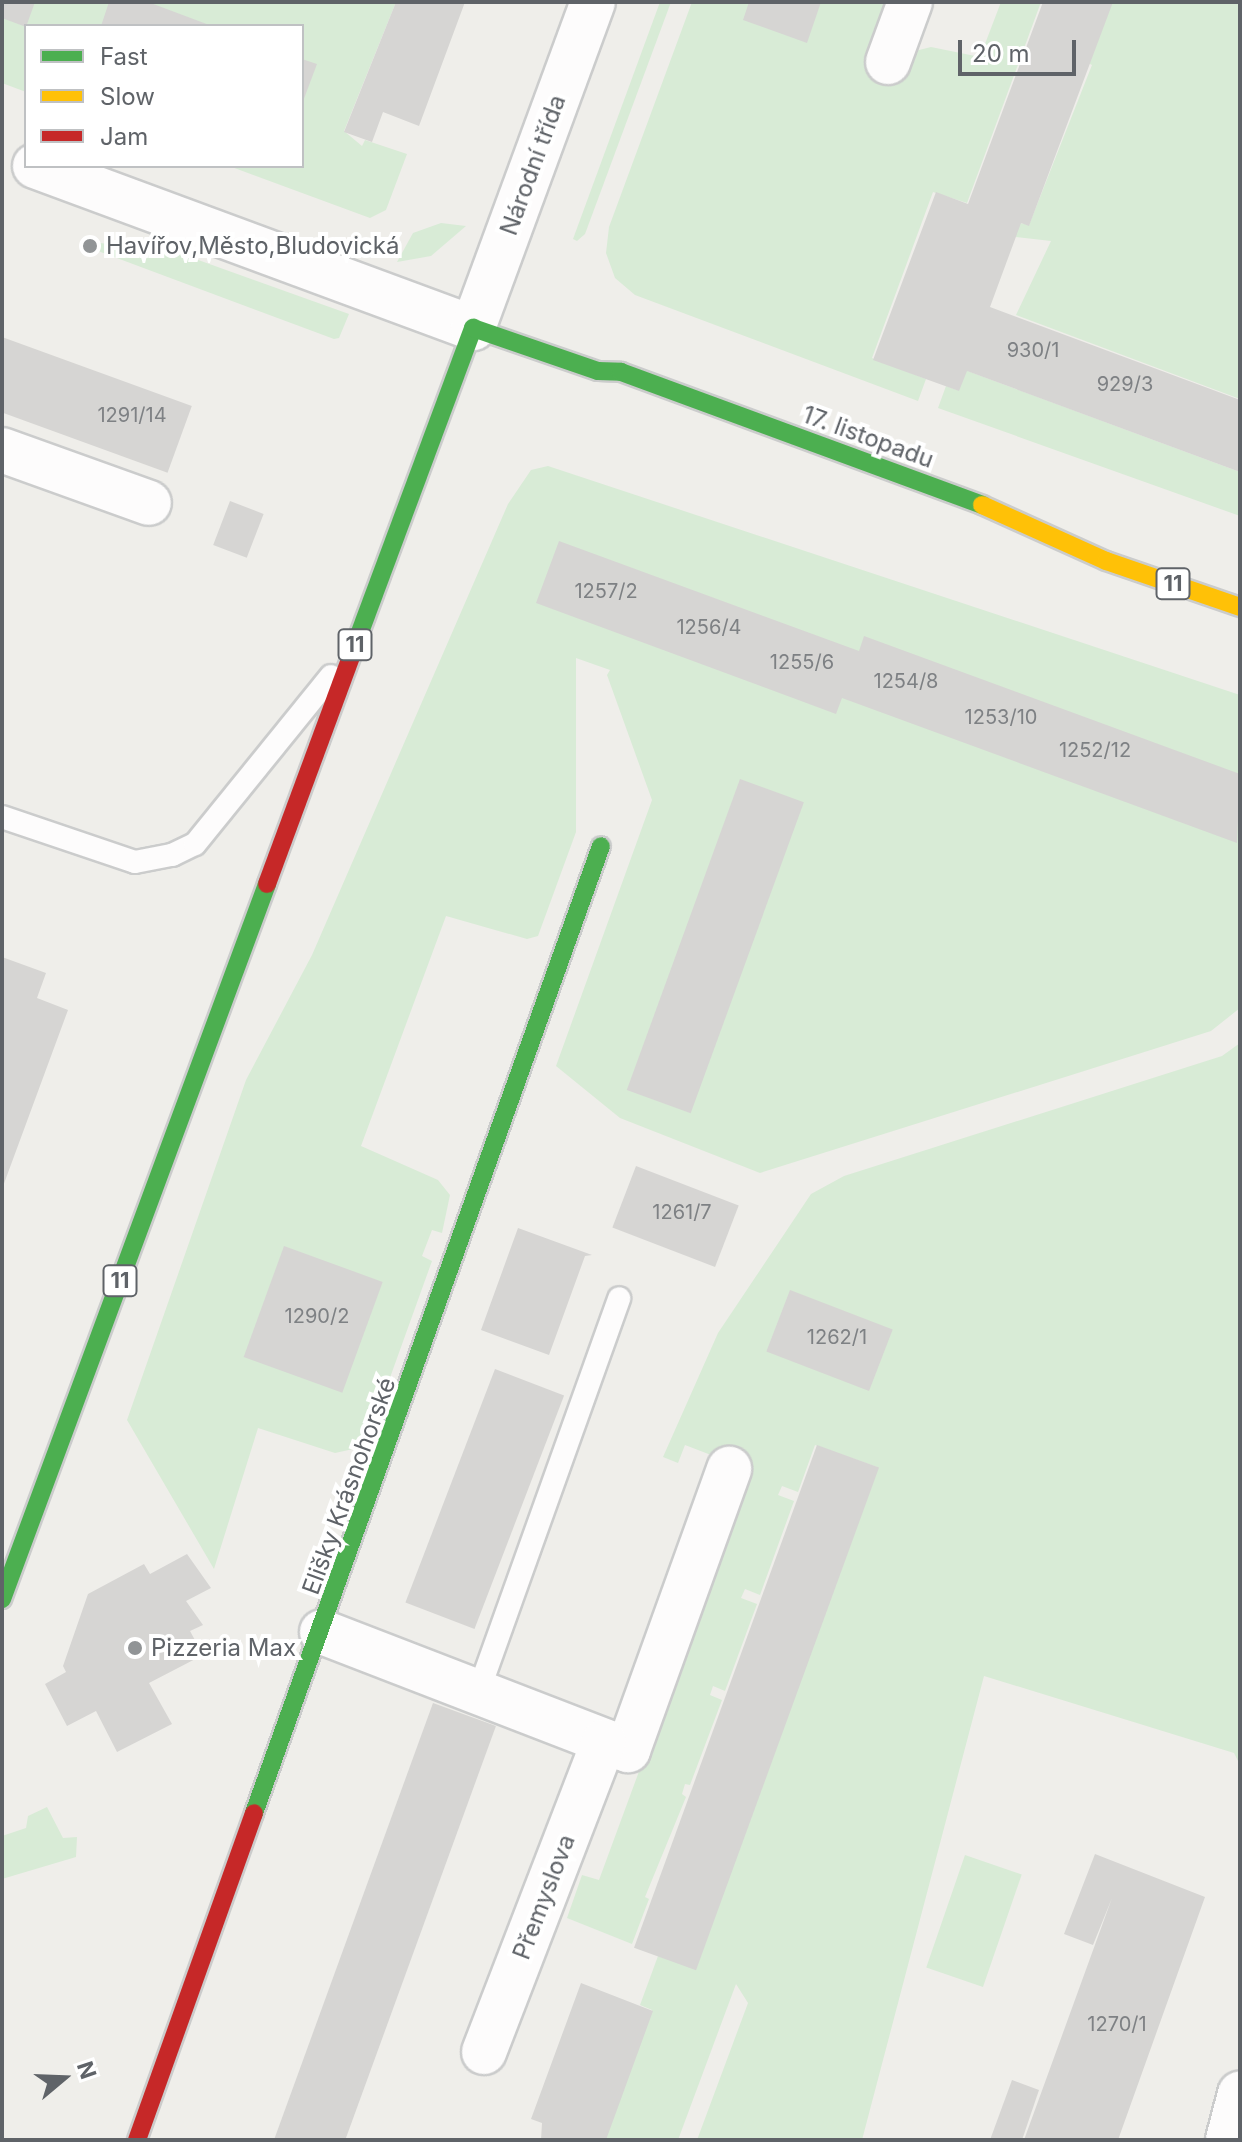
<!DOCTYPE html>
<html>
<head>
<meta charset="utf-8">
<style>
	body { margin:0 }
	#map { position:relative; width:1242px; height:2142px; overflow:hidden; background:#efeeea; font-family:Inter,sans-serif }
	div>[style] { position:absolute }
	.green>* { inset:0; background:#d8ebd6; transform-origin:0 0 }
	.building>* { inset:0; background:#d6d5d3; transform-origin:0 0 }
	.roads { filter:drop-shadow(2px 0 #cbcccc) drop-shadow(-2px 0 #cbcccc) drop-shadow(0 2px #cbcccc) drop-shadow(0 -2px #cbcccc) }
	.lane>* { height:22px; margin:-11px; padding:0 11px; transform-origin:11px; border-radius:11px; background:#fdfcfc }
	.street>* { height:44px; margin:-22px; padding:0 22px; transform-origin:22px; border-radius:22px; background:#fdfcfc }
	.fast>* { height:18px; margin:-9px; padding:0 9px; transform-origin:9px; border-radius:9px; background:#4caf50 }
	.slow>* { height:18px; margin:-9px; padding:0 9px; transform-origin:9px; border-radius:9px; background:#ffc107 }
	.jam>* { height:18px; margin:-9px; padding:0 9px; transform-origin:9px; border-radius:9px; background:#c62828 }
	.dots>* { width:22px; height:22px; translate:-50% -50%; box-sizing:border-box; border:4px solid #fff; border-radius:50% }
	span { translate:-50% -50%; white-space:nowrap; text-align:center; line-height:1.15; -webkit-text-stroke:8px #fff; paint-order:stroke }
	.number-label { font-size:20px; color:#7e8184 }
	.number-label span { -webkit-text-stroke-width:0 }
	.shield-label span { padding:2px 6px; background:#fff; border:2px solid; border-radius:6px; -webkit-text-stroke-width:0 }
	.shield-label { font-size:22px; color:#5f6368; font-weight:700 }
	.street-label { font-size:24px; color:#5f6368 }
	.poi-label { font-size:24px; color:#5f6368 }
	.left { translate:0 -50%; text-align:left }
	.frame { position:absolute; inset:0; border:4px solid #5f6368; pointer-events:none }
	.legend { position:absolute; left:24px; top:24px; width:280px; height:144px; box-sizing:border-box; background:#fff; border:2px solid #bfc1c3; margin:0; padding:10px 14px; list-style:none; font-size:24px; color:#5f6368 }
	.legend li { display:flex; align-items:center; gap:16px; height:40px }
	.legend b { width:40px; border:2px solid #bfc1c3 }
	.north { position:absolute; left:24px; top:2038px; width:80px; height:80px; -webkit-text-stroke:6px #fff; paint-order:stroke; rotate:71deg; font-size:22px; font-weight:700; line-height:32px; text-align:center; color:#5f6368 }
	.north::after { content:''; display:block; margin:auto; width:28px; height:36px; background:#5f6368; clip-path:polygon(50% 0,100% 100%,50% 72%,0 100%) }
	.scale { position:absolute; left:958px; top:40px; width:118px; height:36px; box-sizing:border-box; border:4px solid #5f6368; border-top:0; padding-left:10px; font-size:24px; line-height:28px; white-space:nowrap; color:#5f6368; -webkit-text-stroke:6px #fff; paint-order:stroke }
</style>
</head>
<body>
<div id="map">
	<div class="green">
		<i style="clip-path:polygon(2px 2px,396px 2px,344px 131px,362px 146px,365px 140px,407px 154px,386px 210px,370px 218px,229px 166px,302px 166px,302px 26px,26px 26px,26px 92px,2px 83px)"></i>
		<i style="clip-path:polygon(660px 2px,671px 2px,585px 234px,577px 241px,573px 239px)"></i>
		<i style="clip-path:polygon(692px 2px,892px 2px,911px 52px,931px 47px,980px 57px,1001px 2px,1041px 2px,967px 203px,933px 192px,872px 358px,926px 379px,918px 401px,635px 295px,615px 278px,606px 253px,609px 227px)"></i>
		<i style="clip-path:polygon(1110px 2px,1240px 2px,1240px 399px,1016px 315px,1051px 241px,1015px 237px,1020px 223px,1029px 225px,1092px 65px,1088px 63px)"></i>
		<i style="clip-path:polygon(441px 223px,466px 226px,431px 256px,397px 262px,413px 233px)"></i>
		<i style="clip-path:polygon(92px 242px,176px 252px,349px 314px,339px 338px,334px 339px,90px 248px)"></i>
		<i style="clip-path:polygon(965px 370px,1240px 472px,1240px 516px,938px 408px,946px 386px,957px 390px)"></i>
		<i style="clip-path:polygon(548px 466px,1240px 695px,1240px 1008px,1211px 1031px,760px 1173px,620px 1118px,556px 1066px,652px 800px,607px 675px,610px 670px,576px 658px,576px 832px,538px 936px,527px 939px,446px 916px,361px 1146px,438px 1180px,450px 1195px,442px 1233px,432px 1230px,422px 1256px,432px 1261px,369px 1436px,353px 1449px,335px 1453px,258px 1428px,214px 1569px,127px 1420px,246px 1080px,312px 955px,508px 504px,531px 470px)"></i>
		<i style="clip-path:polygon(1240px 1043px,1240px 1765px,1234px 1753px,984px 1676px,862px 2140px,697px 2140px,748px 2003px,736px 1984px,678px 2140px,604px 2140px,652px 2010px,640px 2005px,658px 1956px,839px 1569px,877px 1467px,815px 1445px,798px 1492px,782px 1486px,778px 1495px,794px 1501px,760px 1595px,745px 1589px,741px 1598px,757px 1604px,725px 1691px,713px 1686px,710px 1695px,722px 1700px,690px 1785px,685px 1784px,682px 1794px,686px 1797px,645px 1897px,649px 1899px,632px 1944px,567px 1918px,582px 1875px,599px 1880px,750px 1470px,685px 1445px,678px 1463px,663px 1457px,718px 1333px,811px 1194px,844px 1176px,1222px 1056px)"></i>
		<i style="clip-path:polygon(47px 1807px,63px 1838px,77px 1837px,76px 1857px,2px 1879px,2px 1836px,26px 1828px,28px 1816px)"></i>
		<i style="left:965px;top:1855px;width:60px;height:119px;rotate:19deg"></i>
	</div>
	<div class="building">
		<i style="clip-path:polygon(2px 2px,35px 2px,26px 27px,2px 18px)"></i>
		<i style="clip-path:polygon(109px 2px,148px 2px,212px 26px,101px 26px)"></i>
		<i style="clip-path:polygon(396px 2px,465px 2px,419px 126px,383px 112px,372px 142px,344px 132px)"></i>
		<i style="clip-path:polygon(749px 2px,821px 2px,807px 43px,743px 20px)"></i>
		<i style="clip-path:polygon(1043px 2px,1113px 2px,1029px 226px,1021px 223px,990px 307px,1240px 400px,1240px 472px,967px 371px,959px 391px,873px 360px,936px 192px,968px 204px)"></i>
		<i style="clip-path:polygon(302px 59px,317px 64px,302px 104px)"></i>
		<i style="left:2px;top:337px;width:202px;height:71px;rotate:20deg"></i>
		<i style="left:230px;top:501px;width:36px;height:47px;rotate:21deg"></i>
		<i style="clip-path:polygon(559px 541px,859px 651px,864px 636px,1240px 774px,1237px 843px,842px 698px,836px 714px,536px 603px)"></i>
		<i style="left:740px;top:779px;width:68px;height:331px;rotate:20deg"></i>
		<i style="clip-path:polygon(2px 957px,46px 973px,37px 998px,68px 1010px,2px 1189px)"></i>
		<i style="left:636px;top:1166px;width:110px;height:66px;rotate:21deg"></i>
		<i style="clip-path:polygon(518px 1228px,592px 1255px,585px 1256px,549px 1355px,481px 1330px)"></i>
		<i style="left:284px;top:1246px;width:105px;height:118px;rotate:20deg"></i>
		<i style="left:790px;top:1290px;width:110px;height:66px;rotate:21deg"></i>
		<i style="left:495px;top:1369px;width:74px;height:250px;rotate:21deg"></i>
		<i style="left:817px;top:1445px;width:66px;height:535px;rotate:20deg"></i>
		<i style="clip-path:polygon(187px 1554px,211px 1588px,186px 1601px,203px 1625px,190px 1631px,203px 1655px,149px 1683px,172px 1724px,117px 1752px,96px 1711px,67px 1726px,45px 1684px,66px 1672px,63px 1666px,88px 1594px,144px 1564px,150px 1574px)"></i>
		<i style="left:433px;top:1703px;width:67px;height:465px;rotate:20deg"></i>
		<i style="clip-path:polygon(1095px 1854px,1205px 1897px,1118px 2140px,1024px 2140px,1112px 1898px,1093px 1945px,1064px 1934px)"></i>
		<i style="clip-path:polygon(581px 1983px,653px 2011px,606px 2140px,541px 2140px,542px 2123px,531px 2119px)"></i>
		<i style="clip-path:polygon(1012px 2080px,1039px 2090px,1022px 2140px,990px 2140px)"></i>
	</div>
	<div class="roads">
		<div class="lane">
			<i style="left:2px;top:817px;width:140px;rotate:18.7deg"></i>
			<i style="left:135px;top:862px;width:38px;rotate:-11deg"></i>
			<i style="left:172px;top:855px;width:25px;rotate:-26deg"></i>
			<i style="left:195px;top:844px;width:216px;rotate:-51deg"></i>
			<i style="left:479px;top:1690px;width:416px;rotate:-70.3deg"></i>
		</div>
		<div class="street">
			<i style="left:888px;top:62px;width:64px;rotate:-69.9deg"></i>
			<i style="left:35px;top:166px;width:467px;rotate:20.3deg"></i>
			<i style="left:473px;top:328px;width:347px;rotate:-69.8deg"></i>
			<i style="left:2px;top:450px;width:156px;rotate:19.8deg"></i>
			<i style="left:322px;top:1632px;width:328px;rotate:21.1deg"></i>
			<i style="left:628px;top:1750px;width:299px;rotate:-70.2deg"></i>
			<i style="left:484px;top:2052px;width:333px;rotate:-68.9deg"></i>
			<i style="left:1228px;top:2140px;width:48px;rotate:-75.4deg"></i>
		</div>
		<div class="fast">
			<i style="left:353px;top:651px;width:345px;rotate:-69.6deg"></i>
			<i style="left:473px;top:328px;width:132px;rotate:19deg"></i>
			<i style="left:598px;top:371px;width:23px;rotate:2deg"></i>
			<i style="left:621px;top:372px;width:385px;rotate:20.2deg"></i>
			<i style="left:2px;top:1599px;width:763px;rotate:-69.66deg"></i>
			<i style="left:254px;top:1813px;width:1027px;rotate:-70.26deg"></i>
		</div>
		<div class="slow">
			<i style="left:982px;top:505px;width:136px;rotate:24.3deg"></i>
			<i style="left:1106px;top:561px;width:142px;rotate:18.9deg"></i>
		</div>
		<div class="jam">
			<i style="left:267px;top:884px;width:248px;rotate:-69.7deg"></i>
			<i style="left:137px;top:2140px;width:347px;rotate:-70.3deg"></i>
		</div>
	</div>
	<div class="dots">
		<i style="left:90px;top:246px;background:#919496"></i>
		<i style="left:135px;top:1648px;background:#919496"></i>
	</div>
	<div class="number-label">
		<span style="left:1033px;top:350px">930/1</span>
		<span style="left:1125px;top:384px">929/3</span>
		<span style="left:132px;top:415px">1291/14</span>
		<span style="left:606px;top:591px">1257/2</span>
		<span style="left:709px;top:627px">1256/4</span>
		<span style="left:802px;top:662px">1255/6</span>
		<span style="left:906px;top:681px">1254/8</span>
		<span style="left:1001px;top:717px">1253/10</span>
		<span style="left:1095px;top:750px">1252/12</span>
		<span style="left:682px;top:1212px">1261/7</span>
		<span style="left:317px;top:1316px">1290/2</span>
		<span style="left:837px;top:1337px">1262/1</span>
		<span style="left:1117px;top:2024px">1270/1</span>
	</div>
	<div class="shield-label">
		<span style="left:1173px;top:584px">11</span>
		<span style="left:355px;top:645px">11</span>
		<span style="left:120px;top:1281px">11</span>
	</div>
	<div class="street-label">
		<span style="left:533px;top:165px;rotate:-70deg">Národní třída</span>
		<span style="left:868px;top:437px;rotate:20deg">17. listopadu</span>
		<span style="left:349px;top:1486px;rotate:-70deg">Elišky Krásnohorské</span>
		<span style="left:544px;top:1897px;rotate:-69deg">Přemyslova</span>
	</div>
	<div class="poi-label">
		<span class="left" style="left:106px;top:246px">Havířov,Město,Bludovická</span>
		<span class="left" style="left:151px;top:1648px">Pizzeria Max</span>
	</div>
	<div class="frame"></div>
	<ul class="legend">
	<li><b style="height:10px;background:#4caf50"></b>Fast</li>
	<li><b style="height:10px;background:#ffc107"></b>Slow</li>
	<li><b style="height:10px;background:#c62828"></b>Jam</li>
	</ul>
	<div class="north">N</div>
	<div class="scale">20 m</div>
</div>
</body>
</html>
